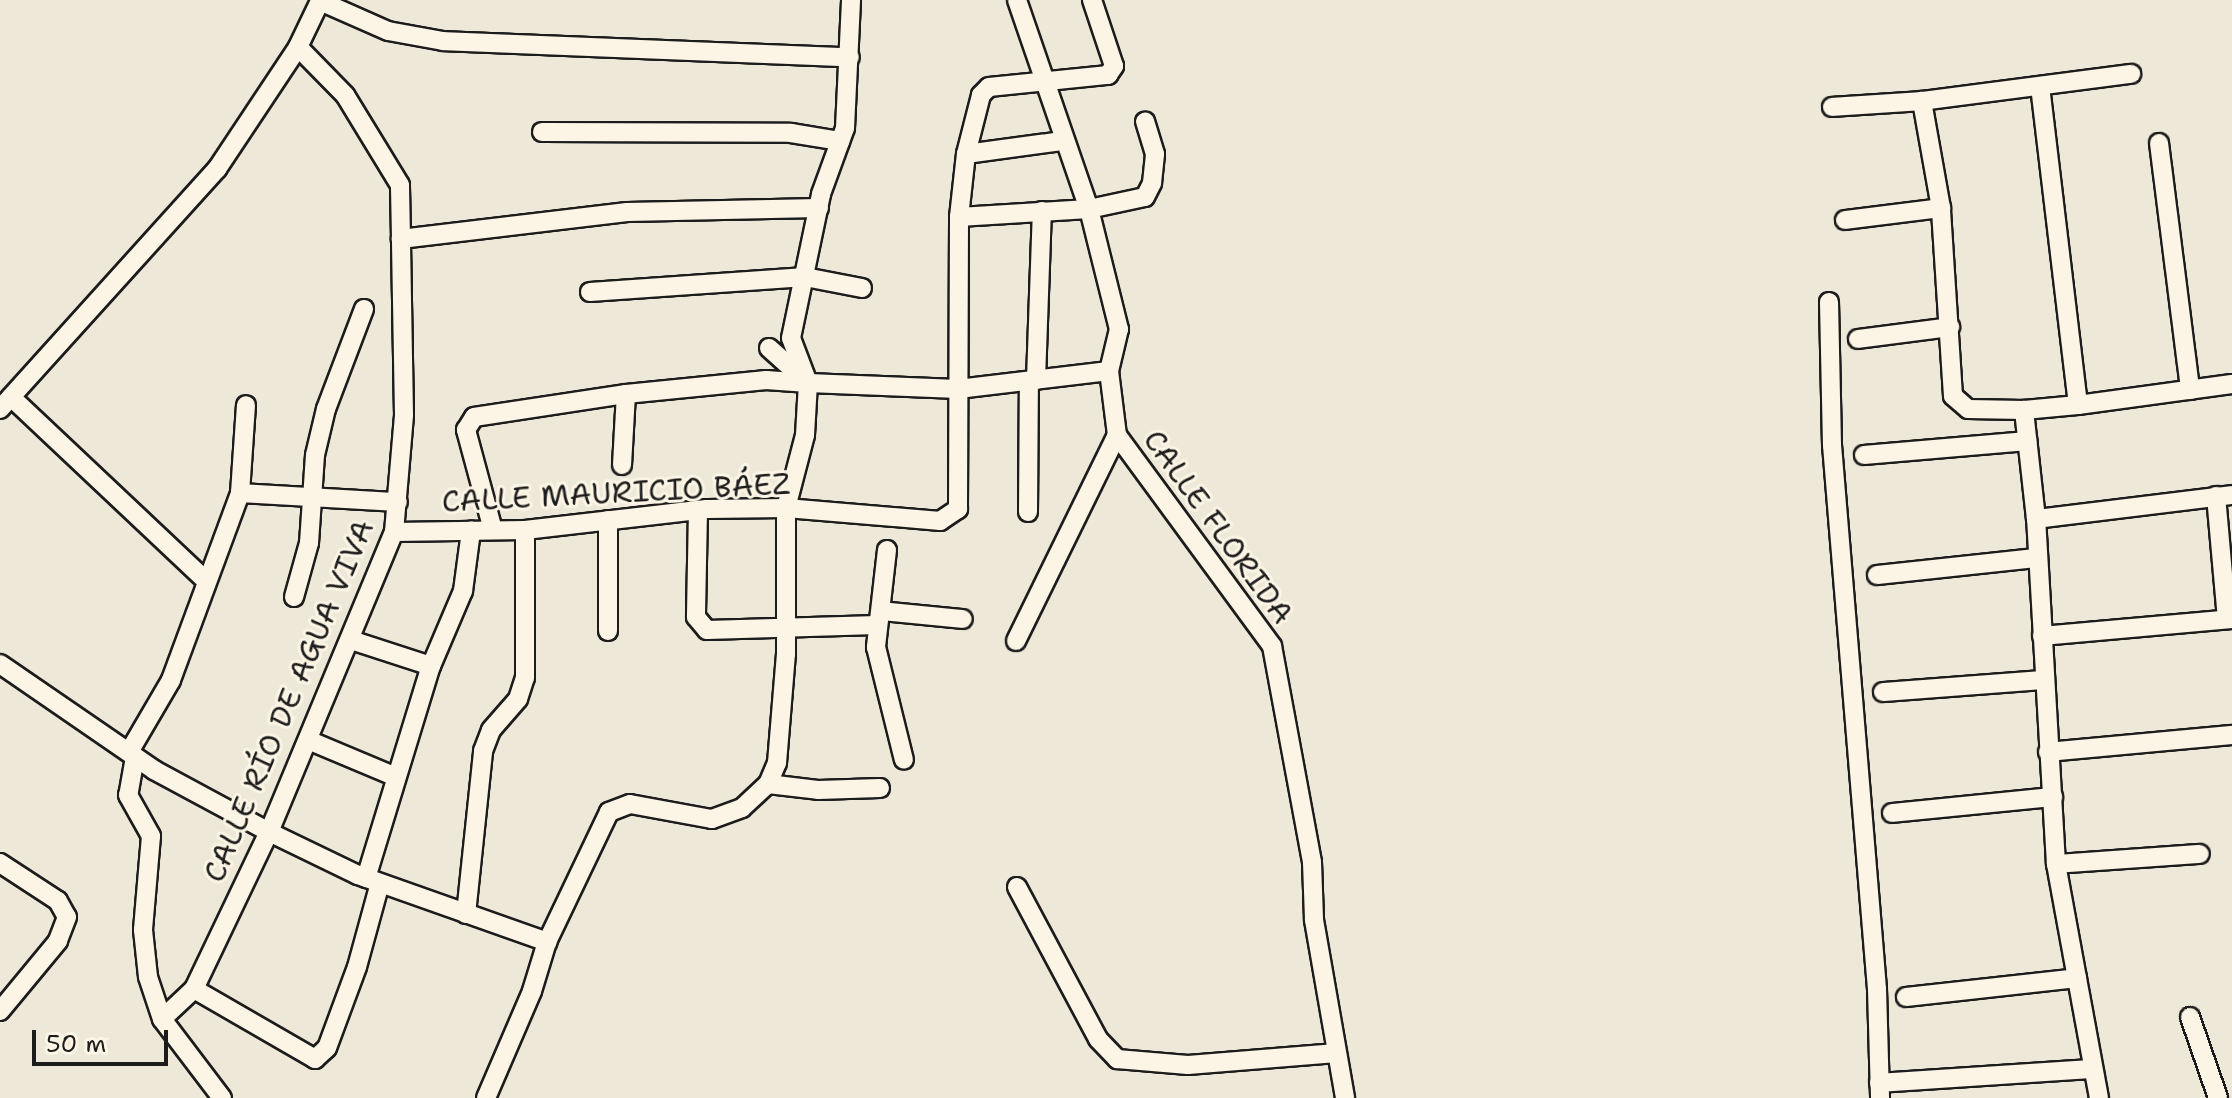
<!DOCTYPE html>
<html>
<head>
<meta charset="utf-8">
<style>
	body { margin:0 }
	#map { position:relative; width:2232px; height:1098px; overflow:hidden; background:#eee8d9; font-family:"Shantell Sans",sans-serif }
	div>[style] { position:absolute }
	.roads { filter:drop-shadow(2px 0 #1c1c1c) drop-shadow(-2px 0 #1c1c1c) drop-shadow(0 2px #1c1c1c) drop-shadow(0 -2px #1c1c1c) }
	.street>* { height:18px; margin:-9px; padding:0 9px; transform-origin:9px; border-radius:9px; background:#fcf5e5 }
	span { translate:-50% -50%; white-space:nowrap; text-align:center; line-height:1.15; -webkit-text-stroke:6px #fcf5e5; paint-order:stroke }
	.street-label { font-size:30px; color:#1c1c1c }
	.scale { position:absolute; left:32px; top:1030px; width:136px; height:36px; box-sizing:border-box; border:4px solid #1c1c1c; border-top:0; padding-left:10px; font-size:24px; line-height:28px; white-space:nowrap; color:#1c1c1c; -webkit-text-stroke:6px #fcf5e5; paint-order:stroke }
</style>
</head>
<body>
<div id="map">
	<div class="roads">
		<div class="street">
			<i style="left:1017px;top:0;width:221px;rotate:71deg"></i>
			<i style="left:1089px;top:209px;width:124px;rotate:76deg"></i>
			<i style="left:1119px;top:329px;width:43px;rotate:103.4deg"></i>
			<i style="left:1109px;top:371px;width:64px;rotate:82.9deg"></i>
			<i style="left:1117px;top:435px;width:262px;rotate:53.7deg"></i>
			<i style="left:1272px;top:646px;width:220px;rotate:79.5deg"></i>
			<i style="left:1312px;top:862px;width:58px;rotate:88deg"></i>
			<i style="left:1314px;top:920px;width:181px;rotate:80.1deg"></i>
			<i style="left:2040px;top:86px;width:321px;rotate:83.2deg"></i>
			<i style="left:2078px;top:405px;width:155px;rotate:-7.8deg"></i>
			<i style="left:1832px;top:107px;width:90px;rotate:-3.8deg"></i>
			<i style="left:542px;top:132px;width:249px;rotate:0.2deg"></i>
			<i style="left:791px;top:133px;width:50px;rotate:9.3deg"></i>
			<i style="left:2159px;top:143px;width:249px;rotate:82.8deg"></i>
			<i style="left:966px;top:154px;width:97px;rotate:-7.7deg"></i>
			<i style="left:819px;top:208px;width:192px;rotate:178.8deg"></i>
			<i style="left:627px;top:212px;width:228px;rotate:173.2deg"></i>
			<i style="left:401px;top:239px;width:54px;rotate:-91.1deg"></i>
			<i style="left:400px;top:185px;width:105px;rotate:-121.4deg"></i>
			<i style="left:345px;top:95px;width:67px;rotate:-134.4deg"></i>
			<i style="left:298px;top:47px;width:51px;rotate:-64.4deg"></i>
			<i style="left:320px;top:1px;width:74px;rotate:23.8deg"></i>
			<i style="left:388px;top:31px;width:56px;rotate:10.3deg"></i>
			<i style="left:443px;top:41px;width:407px;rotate:2.3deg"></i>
			<i style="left:959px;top:217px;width:130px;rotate:-3.5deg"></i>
			<i style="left:1089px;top:209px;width:57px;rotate:-12.1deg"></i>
			<i style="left:1145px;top:197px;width:16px;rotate:-63deg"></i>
			<i style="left:1152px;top:183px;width:29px;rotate:-84deg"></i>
			<i style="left:1155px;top:154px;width:34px;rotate:-107deg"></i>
			<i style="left:1845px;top:220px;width:97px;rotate:-7.1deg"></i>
			<i style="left:590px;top:292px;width:216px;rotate:-4deg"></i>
			<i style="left:805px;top:277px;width:58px;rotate:10.9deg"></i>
			<i style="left:1829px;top:302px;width:143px;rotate:88.8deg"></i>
			<i style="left:1832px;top:445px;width:546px;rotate:85.27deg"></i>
			<i style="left:1877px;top:989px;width:109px;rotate:88.4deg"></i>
			<i style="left:1858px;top:339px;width:93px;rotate:-7.4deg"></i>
			<i style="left:769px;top:348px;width:52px;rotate:41.9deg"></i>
			<i style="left:808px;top:383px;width:150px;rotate:2.3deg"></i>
			<i style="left:958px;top:389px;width:152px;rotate:-6.8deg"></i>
			<i style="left:1036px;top:380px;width:169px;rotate:-88deg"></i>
			<i style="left:11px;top:397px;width:265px;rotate:43.3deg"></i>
			<i style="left:0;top:409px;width:324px;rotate:-47.9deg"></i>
			<i style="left:217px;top:169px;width:146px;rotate:-56.4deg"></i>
			<i style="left:2024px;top:410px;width:54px;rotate:-5.3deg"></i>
			<i style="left:1864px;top:455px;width:164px;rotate:-4.9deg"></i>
			<i style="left:622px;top:465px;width:71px;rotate:-86.8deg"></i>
			<i style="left:240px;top:493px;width:88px;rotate:-86.1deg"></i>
			<i style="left:2216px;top:496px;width:123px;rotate:84.9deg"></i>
			<i style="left:698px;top:510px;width:107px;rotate:91.1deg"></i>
			<i style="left:696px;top:617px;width:17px;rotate:50deg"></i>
			<i style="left:707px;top:630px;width:170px;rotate:-1.7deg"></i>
			<i style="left:1028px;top:512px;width:131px;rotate:-89.6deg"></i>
			<i style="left:2036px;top:519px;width:197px;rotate:-7deg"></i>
			<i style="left:608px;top:520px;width:111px;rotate:90deg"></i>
			<i style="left:493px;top:530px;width:104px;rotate:-105.1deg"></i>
			<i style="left:466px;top:430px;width:15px;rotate:-58deg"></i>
			<i style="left:474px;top:417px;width:154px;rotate:-8.6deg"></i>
			<i style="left:626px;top:394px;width:141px;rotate:-5.7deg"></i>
			<i style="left:766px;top:380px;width:42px;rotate:4.1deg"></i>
			<i style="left:394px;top:532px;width:131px;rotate:-0.9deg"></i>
			<i style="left:525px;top:530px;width:183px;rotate:-6.6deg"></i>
			<i style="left:707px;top:509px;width:79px;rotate:-0.7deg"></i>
			<i style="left:786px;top:508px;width:155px;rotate:4.8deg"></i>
			<i style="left:940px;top:521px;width:22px;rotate:-34deg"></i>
			<i style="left:958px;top:509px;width:292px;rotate:-89.8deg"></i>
			<i style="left:959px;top:217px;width:63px;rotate:-83.7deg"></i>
			<i style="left:966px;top:154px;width:61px;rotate:-75.7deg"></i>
			<i style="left:981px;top:95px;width:11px;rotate:-45deg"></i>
			<i style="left:989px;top:87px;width:120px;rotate:-5.8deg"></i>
			<i style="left:1108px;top:75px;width:11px;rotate:-56deg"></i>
			<i style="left:1114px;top:66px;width:70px;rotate:-108.4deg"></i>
			<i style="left:887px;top:550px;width:98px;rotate:96.5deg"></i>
			<i style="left:876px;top:647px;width:116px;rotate:76.1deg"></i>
			<i style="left:1877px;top:575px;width:160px;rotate:-6.1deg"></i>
			<i style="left:294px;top:597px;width:56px;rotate:-74.5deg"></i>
			<i style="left:309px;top:543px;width:88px;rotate:-86.1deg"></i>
			<i style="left:315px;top:455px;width:47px;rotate:-76.6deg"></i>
			<i style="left:326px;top:409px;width:107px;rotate:-69.2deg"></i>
			<i style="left:881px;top:611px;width:82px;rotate:5.6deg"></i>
			<i style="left:2042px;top:636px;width:191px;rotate:-5.1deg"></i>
			<i style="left:351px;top:640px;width:84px;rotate:18deg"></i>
			<i style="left:1016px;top:641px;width:229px;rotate:-63.9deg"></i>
			<i style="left:0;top:664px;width:187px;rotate:34.5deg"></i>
			<i style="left:154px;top:770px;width:131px;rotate:28.3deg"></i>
			<i style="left:269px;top:832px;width:99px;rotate:25.8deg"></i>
			<i style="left:358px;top:875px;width:201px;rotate:19.5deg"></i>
			<i style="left:1883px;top:692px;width:161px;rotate:-4.3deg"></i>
			<i style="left:308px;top:740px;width:95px;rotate:22.8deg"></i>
			<i style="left:129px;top:752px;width:83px;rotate:-59.7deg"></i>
			<i style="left:171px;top:680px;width:199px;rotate:-69.7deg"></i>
			<i style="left:240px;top:493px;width:158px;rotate:3.3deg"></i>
			<i style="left:2048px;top:752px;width:185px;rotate:-5.3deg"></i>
			<i style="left:135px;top:757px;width:39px;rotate:100deg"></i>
			<i style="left:128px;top:795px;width:47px;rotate:60.7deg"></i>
			<i style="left:151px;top:836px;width:94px;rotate:94.9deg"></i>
			<i style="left:143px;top:930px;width:47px;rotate:83.9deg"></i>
			<i style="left:148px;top:977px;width:44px;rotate:71.6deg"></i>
			<i style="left:162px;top:1019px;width:99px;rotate:52.8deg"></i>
			<i style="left:768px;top:784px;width:50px;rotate:6.8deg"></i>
			<i style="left:818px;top:790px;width:62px;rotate:-1.8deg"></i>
			<i style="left:1892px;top:813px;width:162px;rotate:-5.7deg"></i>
			<i style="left:0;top:863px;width:69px;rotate:33.2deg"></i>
			<i style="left:58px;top:901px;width:18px;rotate:61deg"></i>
			<i style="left:67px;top:917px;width:26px;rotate:111deg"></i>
			<i style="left:58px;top:941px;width:91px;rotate:129.6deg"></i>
			<i style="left:2056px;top:864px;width:144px;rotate:-4deg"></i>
			<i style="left:366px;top:878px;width:222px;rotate:-73deg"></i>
			<i style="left:431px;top:666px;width:82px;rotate:-66.9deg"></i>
			<i style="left:463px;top:591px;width:61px;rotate:-82.4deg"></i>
			<i style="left:1017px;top:887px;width:172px;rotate:61.9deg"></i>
			<i style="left:1098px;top:1039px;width:28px;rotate:46deg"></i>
			<i style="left:1117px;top:1059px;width:71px;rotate:4.8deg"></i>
			<i style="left:1188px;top:1065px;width:149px;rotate:-4.6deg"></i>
			<i style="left:466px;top:914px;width:164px;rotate:-84deg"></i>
			<i style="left:483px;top:751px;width:22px;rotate:-69deg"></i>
			<i style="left:491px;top:730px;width:41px;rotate:-48.9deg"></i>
			<i style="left:518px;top:699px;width:22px;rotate:-72deg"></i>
			<i style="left:525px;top:678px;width:148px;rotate:-90deg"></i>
			<i style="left:194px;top:989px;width:140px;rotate:30deg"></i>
			<i style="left:315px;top:1059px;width:16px;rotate:-43deg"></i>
			<i style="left:327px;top:1048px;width:86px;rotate:-69.7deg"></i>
			<i style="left:357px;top:967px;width:87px;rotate:-74.7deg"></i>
			<i style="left:1906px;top:997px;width:172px;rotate:-6.3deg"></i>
			<i style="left:2190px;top:1017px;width:86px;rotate:70.9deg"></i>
			<i style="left:162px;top:1019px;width:44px;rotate:-43.2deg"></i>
			<i style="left:194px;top:989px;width:174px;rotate:-64.5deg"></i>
			<i style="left:269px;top:832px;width:325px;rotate:-67.4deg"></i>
			<i style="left:394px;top:532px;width:117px;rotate:-85.1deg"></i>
			<i style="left:404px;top:415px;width:176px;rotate:-91deg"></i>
			<i style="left:1879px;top:1083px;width:211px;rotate:-3.8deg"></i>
			<i style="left:486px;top:1098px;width:116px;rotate:-66.7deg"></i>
			<i style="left:532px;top:991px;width:51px;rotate:-73deg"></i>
			<i style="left:547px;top:942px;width:144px;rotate:-64.5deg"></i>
			<i style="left:609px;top:812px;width:22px;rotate:-21deg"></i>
			<i style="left:630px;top:804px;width:83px;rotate:10.4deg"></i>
			<i style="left:712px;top:819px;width:32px;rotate:-20deg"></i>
			<i style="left:742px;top:808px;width:35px;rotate:-43deg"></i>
			<i style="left:768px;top:784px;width:23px;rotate:-67deg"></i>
			<i style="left:777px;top:763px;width:109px;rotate:-85.3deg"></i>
			<i style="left:786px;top:654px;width:146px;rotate:-90deg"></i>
			<i style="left:786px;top:508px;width:75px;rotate:-75.4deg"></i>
			<i style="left:805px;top:435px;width:52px;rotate:-86.7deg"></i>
			<i style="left:808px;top:383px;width:48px;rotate:-110.7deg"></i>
			<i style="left:791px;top:338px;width:147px;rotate:-78.2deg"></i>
			<i style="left:821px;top:194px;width:70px;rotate:-70deg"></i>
			<i style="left:845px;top:128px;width:128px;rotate:-87.3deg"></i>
			<i style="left:2099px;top:1098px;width:238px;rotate:-100.4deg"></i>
			<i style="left:2056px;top:864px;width:346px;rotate:-93.3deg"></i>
			<i style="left:2036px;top:519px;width:110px;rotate:-96.3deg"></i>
			<i style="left:2024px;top:410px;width:56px;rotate:-179deg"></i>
			<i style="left:1968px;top:409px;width:20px;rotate:-139deg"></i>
			<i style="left:1953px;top:396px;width:188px;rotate:-93.7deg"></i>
			<i style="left:1941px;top:208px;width:109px;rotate:-100.1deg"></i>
			<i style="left:1922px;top:101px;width:211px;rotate:-7.4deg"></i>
		</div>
	</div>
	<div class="street-label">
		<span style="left:616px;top:493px;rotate:-3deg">CALLE MAURICIO BÁEZ</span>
		<span style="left:1218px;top:527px;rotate:54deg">CALLE FLORIDA</span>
		<span style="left:289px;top:701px;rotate:-67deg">CALLE RÍO DE AGUA VIVA</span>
	</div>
	<div class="scale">50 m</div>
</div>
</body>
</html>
